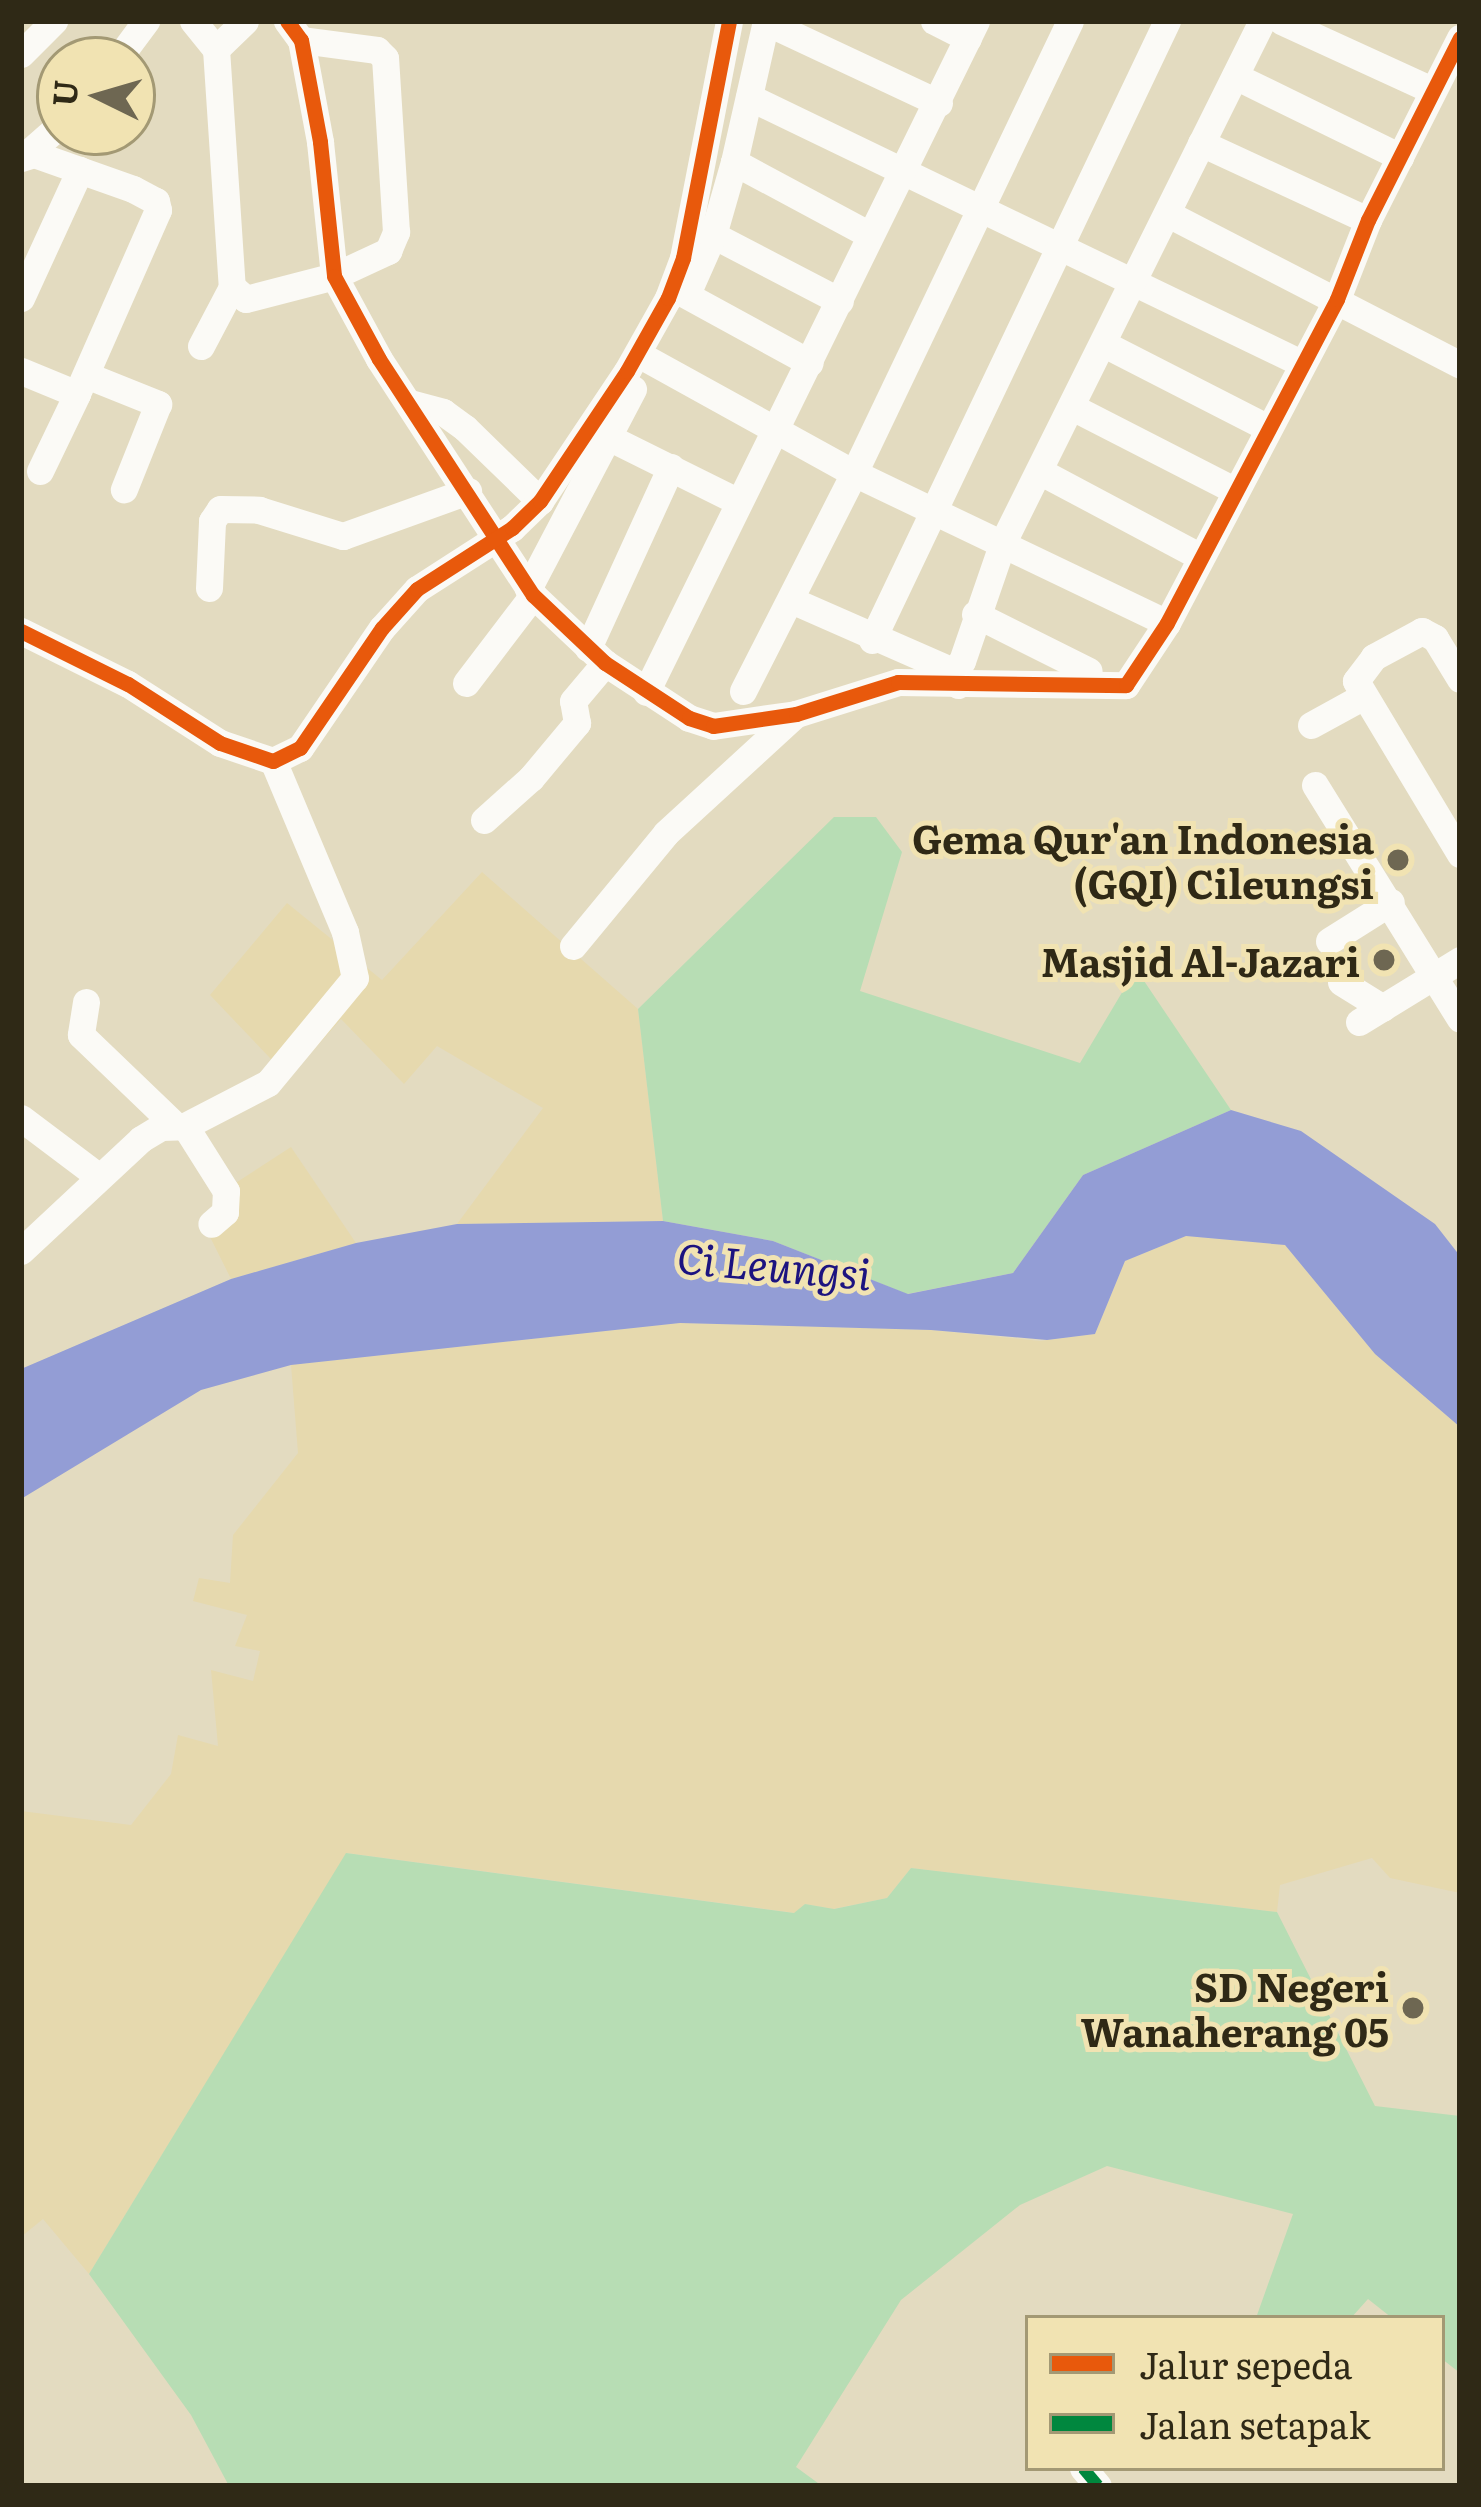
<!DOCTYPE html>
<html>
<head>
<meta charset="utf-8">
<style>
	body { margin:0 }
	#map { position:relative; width:1481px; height:2507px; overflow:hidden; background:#e3dbc0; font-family:Literata,serif }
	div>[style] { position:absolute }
	.built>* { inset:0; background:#e6d9ae }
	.green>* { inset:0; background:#b7ddb4 }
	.water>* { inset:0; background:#939dd5 }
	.minor>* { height:27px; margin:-13.5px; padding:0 13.5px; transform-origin:13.5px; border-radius:13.5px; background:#fbfaf6 }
	.quiet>* { height:12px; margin-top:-6px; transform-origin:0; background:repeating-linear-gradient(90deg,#00873e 0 24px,transparent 0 36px) }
	.cycleway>* { height:15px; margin:-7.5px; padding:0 7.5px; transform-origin:7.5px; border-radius:7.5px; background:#e8590c }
	.dots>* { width:33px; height:33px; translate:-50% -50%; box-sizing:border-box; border:6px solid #f1e3b2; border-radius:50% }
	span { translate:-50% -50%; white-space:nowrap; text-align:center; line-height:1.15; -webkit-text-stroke:10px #f1e3b2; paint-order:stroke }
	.poi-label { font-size:39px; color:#2f2916; font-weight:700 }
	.right { translate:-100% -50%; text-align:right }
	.water-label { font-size:42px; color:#1c1380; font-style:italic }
	.frame { position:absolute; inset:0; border:24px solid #2f2916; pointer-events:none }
	.legend { position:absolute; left:1025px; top:2315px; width:420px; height:156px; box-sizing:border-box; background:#f1e3b2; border:3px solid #a39974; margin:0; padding:15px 21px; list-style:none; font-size:36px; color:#2f2916 }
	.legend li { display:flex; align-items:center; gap:24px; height:60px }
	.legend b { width:60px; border:3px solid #a39974 }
	.north { position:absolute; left:36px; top:36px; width:120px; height:120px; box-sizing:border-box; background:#f1e3b2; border:3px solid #a39974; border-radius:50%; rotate:275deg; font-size:33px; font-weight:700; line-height:48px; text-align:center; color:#2f2916 }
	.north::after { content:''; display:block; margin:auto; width:42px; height:54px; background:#6e6752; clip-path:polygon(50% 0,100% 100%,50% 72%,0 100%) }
</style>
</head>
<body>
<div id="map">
	<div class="built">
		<i style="clip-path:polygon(482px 872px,638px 1009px,663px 1221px,457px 1224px,543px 1108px,437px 1046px,404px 1084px,341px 1019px,289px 1078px,210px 995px,287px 903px,382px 980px)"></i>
		<i style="clip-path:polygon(291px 1147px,356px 1243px,231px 1279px,208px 1233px,214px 1197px)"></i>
		<i style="clip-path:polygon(1186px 1236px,1285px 1245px,1375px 1354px,1460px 1427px,1460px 1893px,1390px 1878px,1372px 1858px,1280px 1885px,1277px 1912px,911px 1868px,887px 1898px,833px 1909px,805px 1904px,795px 1913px,347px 1853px,89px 2274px,43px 2219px,21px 2237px,21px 1811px,131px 1825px,171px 1774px,178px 1735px,218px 1746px,211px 1670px,253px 1681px,260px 1651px,235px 1646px,247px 1615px,193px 1601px,199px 1578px,230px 1583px,233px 1535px,298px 1453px,291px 1365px,680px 1323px,931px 1330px,1040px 1341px,1095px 1334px,1125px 1261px)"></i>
	</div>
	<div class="green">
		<i style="clip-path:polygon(834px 817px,876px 817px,902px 852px,860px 991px,1080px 1063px,1136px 969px,1231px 1110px,1083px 1175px,1013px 1273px,907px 1294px,773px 1241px,663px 1221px,638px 1009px)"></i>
		<i style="clip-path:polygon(346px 1853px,794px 1913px,805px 1904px,834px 1909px,887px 1898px,911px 1868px,1277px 1912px,1375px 2106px,1460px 2116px,1460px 2373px,1442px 2359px,1442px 2318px,1392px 2318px,1368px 2299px,1351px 2318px,1256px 2318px,1293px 2214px,1107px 2166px,1020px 2205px,901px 2300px,796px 2467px,822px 2486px,229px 2486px,191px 2415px,89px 2274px)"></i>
	</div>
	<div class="water">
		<i style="clip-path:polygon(1231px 1110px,1301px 1131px,1435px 1224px,1460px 1256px,1460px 1427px,1375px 1354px,1285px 1245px,1186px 1236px,1125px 1261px,1095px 1334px,1047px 1340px,931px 1330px,680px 1323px,291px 1365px,201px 1390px,21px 1499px,21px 1369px,231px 1279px,356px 1243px,457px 1224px,663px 1221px,773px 1241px,908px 1294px,1013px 1273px,1083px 1175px)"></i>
	</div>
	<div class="minor">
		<i style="left:193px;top:21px;width:36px;rotate:51deg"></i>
		<i style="left:245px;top:21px;width:40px;rotate:136deg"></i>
		<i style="left:216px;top:49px;width:239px;rotate:86.2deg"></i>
		<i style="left:232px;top:287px;width:18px;rotate:41deg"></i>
		<i style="left:246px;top:299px;width:91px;rotate:-14.6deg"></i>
		<i style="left:334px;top:276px;width:60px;rotate:-24.8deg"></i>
		<i style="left:388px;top:251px;width:21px;rotate:-67deg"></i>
		<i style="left:396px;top:232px;width:174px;rotate:-93.6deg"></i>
		<i style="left:385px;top:58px;width:11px;rotate:-135deg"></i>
		<i style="left:377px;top:50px;width:77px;rotate:-172.5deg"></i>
		<i style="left:287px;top:21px;width:24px;rotate:54deg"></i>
		<i style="left:301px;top:40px;width:104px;rotate:79.4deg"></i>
		<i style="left:320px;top:142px;width:135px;rotate:84deg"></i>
		<i style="left:334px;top:276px;width:94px;rotate:61.5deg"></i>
		<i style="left:379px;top:359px;width:282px;rotate:56.9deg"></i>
		<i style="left:533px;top:595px;width:99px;rotate:43.4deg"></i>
		<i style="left:605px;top:663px;width:100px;rotate:33.2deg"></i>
		<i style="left:689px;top:718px;width:25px;rotate:18deg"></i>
		<i style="left:713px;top:726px;width:84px;rotate:-8.2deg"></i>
		<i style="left:796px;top:714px;width:107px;rotate:-17.4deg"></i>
		<i style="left:898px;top:682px;width:228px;rotate:0.8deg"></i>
		<i style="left:1126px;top:685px;width:74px;rotate:-56.5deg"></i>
		<i style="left:1167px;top:623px;width:366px;rotate:-62.3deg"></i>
		<i style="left:1337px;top:299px;width:85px;rotate:-68.6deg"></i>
		<i style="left:1368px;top:220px;width:204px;rotate:-63.2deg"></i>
		<i style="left:934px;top:21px;width:38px;rotate:27deg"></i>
		<i style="left:1281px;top:21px;width:166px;rotate:24.6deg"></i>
		<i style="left:766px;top:22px;width:191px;rotate:25.1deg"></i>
		<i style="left:21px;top:54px;width:47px;rotate:-45deg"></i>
		<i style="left:117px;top:60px;width:49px;rotate:-53.4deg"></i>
		<i style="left:1235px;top:76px;width:184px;rotate:26.1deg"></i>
		<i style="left:749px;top:97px;width:613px;rotate:25.73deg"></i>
		<i style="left:1201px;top:143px;width:184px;rotate:24.8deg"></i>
		<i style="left:27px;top:154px;width:44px;rotate:-41.3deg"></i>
		<i style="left:21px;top:158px;width:14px;rotate:-17deg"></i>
		<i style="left:34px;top:154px;width:105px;rotate:19.5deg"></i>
		<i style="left:133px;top:189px;width:26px;rotate:28deg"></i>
		<i style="left:156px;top:201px;width:9px;rotate:77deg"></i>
		<i style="left:158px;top:210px;width:201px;rotate:113.8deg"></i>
		<i style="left:77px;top:394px;width:61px;rotate:-157.7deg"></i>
		<i style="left:734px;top:162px;width:154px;rotate:28.2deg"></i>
		<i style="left:1170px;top:215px;width:326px;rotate:27.3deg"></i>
		<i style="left:713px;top:235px;width:143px;rotate:27.5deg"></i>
		<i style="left:690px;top:287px;width:57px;rotate:-66.1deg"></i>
		<i style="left:713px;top:235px;width:76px;rotate:-74deg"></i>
		<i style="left:734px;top:162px;width:145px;rotate:-77.2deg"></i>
		<i style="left:686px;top:295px;width:141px;rotate:28.7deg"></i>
		<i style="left:21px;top:298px;width:141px;rotate:-65.3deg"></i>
		<i style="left:1104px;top:344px;width:182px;rotate:27.1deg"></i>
		<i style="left:201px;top:346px;width:67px;rotate:-62.3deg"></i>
		<i style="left:649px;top:360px;width:234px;rotate:28.9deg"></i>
		<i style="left:854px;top:473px;width:347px;rotate:25.6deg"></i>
		<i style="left:86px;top:375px;width:78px;rotate:21.9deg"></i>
		<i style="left:158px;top:404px;width:92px;rotate:111.8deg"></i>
		<i style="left:410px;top:403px;width:34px;rotate:15deg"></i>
		<i style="left:443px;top:412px;width:27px;rotate:36deg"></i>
		<i style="left:465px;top:428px;width:105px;rotate:44.2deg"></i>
		<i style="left:1072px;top:407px;width:182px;rotate:27.1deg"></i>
		<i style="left:606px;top:436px;width:148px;rotate:26.4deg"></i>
		<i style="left:40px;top:471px;width:85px;rotate:-64.3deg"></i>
		<i style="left:1041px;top:472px;width:181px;rotate:28deg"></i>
		<i style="left:209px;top:588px;width:67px;rotate:-87.4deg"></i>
		<i style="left:212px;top:521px;width:14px;rotate:-56deg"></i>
		<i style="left:220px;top:509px;width:39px;rotate:1deg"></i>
		<i style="left:259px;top:510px;width:88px;rotate:17.2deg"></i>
		<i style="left:343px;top:536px;width:133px;rotate:-19.8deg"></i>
		<i style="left:528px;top:589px;width:226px;rotate:-62.3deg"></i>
		<i style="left:791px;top:600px;width:177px;rotate:23.7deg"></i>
		<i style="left:975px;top:614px;width:127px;rotate:26.6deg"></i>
		<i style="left:21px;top:631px;width:119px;rotate:26.4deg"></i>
		<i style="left:128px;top:684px;width:109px;rotate:32.7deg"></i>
		<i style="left:220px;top:743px;width:56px;rotate:18.8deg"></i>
		<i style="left:273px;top:761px;width:30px;rotate:-26deg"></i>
		<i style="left:300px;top:748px;width:145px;rotate:-55.7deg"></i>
		<i style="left:382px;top:628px;width:52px;rotate:-48.1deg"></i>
		<i style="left:417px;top:589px;width:113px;rotate:-32.7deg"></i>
		<i style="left:512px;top:528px;width:39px;rotate:-44deg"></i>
		<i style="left:540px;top:501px;width:156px;rotate:-56.2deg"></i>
		<i style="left:627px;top:371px;width:84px;rotate:-60.7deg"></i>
		<i style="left:668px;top:298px;width:43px;rotate:-69.4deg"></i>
		<i style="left:683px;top:258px;width:241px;rotate:-79deg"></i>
		<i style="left:872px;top:640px;width:686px;rotate:-64.52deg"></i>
		<i style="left:588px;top:648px;width:199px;rotate:-65.4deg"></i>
		<i style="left:1460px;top:679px;width:48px;rotate:-121.4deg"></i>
		<i style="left:1435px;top:638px;width:15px;rotate:-152deg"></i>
		<i style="left:1422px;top:631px;width:55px;rotate:151.6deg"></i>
		<i style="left:1374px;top:657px;width:30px;rotate:127deg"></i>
		<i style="left:1356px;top:681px;width:202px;rotate:59deg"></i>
		<i style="left:466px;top:683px;width:111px;rotate:-52.7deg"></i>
		<i style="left:958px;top:685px;width:15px;rotate:-110deg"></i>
		<i style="left:953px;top:671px;width:13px;rotate:-48deg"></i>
		<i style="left:962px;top:661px;width:126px;rotate:-71deg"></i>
		<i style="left:1003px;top:542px;width:582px;rotate:-63.57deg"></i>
		<i style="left:743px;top:691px;width:245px;rotate:-63deg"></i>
		<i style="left:854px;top:473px;width:501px;rotate:-64.46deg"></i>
		<i style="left:646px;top:692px;width:748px;rotate:-63.81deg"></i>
		<i style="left:1311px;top:725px;width:58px;rotate:-28.8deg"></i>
		<i style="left:1315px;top:785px;width:275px;rotate:58.2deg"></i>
		<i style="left:484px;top:820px;width:63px;rotate:-41.8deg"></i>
		<i style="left:531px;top:778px;width:72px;rotate:-50.1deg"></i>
		<i style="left:577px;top:723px;width:22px;rotate:-100deg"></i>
		<i style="left:573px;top:701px;width:50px;rotate:-49.9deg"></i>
		<i style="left:1329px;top:941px;width:73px;rotate:-32.2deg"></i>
		<i style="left:573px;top:946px;width:146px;rotate:-50.5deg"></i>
		<i style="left:666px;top:833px;width:176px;rotate:-42.5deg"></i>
		<i style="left:1341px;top:982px;width:49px;rotate:31.8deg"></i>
		<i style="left:86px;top:1002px;width:33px;rotate:99deg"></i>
		<i style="left:81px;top:1035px;width:130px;rotate:43.8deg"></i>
		<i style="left:1359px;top:1022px;width:119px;rotate:-31.5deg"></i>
		<i style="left:21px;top:1118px;width:96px;rotate:37deg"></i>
		<i style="left:185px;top:1126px;width:77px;rotate:57.8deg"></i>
		<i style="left:226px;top:1191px;width:21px;rotate:93deg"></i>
		<i style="left:225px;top:1212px;width:18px;rotate:139deg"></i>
		<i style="left:21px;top:1251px;width:164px;rotate:-43deg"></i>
		<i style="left:141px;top:1139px;width:23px;rotate:-31deg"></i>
		<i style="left:161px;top:1127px;width:24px;rotate:-2deg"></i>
		<i style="left:185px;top:1126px;width:93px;rotate:-27.4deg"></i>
		<i style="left:268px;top:1083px;width:136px;rotate:-50.4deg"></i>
		<i style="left:355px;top:978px;width:47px;rotate:-102.3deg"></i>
		<i style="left:345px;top:932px;width:186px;rotate:-112.8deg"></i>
		<i style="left:1083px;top:2468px;width:23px;rotate:50deg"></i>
	</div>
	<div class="quiet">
		<i style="left:1083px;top:2468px;width:23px;rotate:50deg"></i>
	</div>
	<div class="cycleway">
		<i style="left:287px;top:21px;width:24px;rotate:54deg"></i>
		<i style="left:301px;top:40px;width:104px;rotate:79.4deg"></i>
		<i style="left:320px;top:142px;width:135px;rotate:84deg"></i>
		<i style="left:334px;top:276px;width:94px;rotate:61.5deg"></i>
		<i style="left:379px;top:359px;width:282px;rotate:56.9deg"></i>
		<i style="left:533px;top:595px;width:99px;rotate:43.4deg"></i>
		<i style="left:605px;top:663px;width:100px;rotate:33.2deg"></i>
		<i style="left:689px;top:718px;width:25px;rotate:18deg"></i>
		<i style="left:713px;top:726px;width:84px;rotate:-8.2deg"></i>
		<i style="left:796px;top:714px;width:107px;rotate:-17.4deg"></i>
		<i style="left:898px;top:682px;width:228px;rotate:0.8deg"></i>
		<i style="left:1126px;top:685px;width:74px;rotate:-56.5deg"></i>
		<i style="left:1167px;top:623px;width:366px;rotate:-62.3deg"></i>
		<i style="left:1337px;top:299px;width:85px;rotate:-68.6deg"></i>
		<i style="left:1368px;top:220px;width:204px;rotate:-63.2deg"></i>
		<i style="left:21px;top:631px;width:119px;rotate:26.4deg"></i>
		<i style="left:128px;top:684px;width:109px;rotate:32.7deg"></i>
		<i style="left:220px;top:743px;width:56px;rotate:18.8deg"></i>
		<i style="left:273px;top:761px;width:30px;rotate:-26deg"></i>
		<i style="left:300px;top:748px;width:145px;rotate:-55.7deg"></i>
		<i style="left:382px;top:628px;width:52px;rotate:-48.1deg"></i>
		<i style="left:417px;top:589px;width:113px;rotate:-32.7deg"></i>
		<i style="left:512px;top:528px;width:39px;rotate:-44deg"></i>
		<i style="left:540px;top:501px;width:156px;rotate:-56.2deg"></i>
		<i style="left:627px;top:371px;width:84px;rotate:-60.7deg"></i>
		<i style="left:668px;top:298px;width:43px;rotate:-69.4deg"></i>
		<i style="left:683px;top:258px;width:241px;rotate:-79deg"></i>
	</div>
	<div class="dots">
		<i style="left:1398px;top:860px;background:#6e6752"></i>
		<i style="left:1384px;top:960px;background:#6e6752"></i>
		<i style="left:1413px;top:2008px;background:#6e6752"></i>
	</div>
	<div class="poi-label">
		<span class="right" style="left:1374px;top:860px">Gema Qur'an Indonesia<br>(GQI) Cileungsi</span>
		<span class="right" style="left:1360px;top:960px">Masjid Al-Jazari</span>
		<span class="right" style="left:1389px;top:2008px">SD Negeri<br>Wanaherang 05</span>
	</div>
	<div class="water-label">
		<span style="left:774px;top:1264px;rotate:5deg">Ci Leungsi</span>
	</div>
	<div class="frame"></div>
	<ul class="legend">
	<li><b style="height:15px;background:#e8590c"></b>Jalur sepeda</li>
	<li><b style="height:15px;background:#00873e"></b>Jalan setapak</li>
	</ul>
	<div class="north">U</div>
</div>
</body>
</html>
